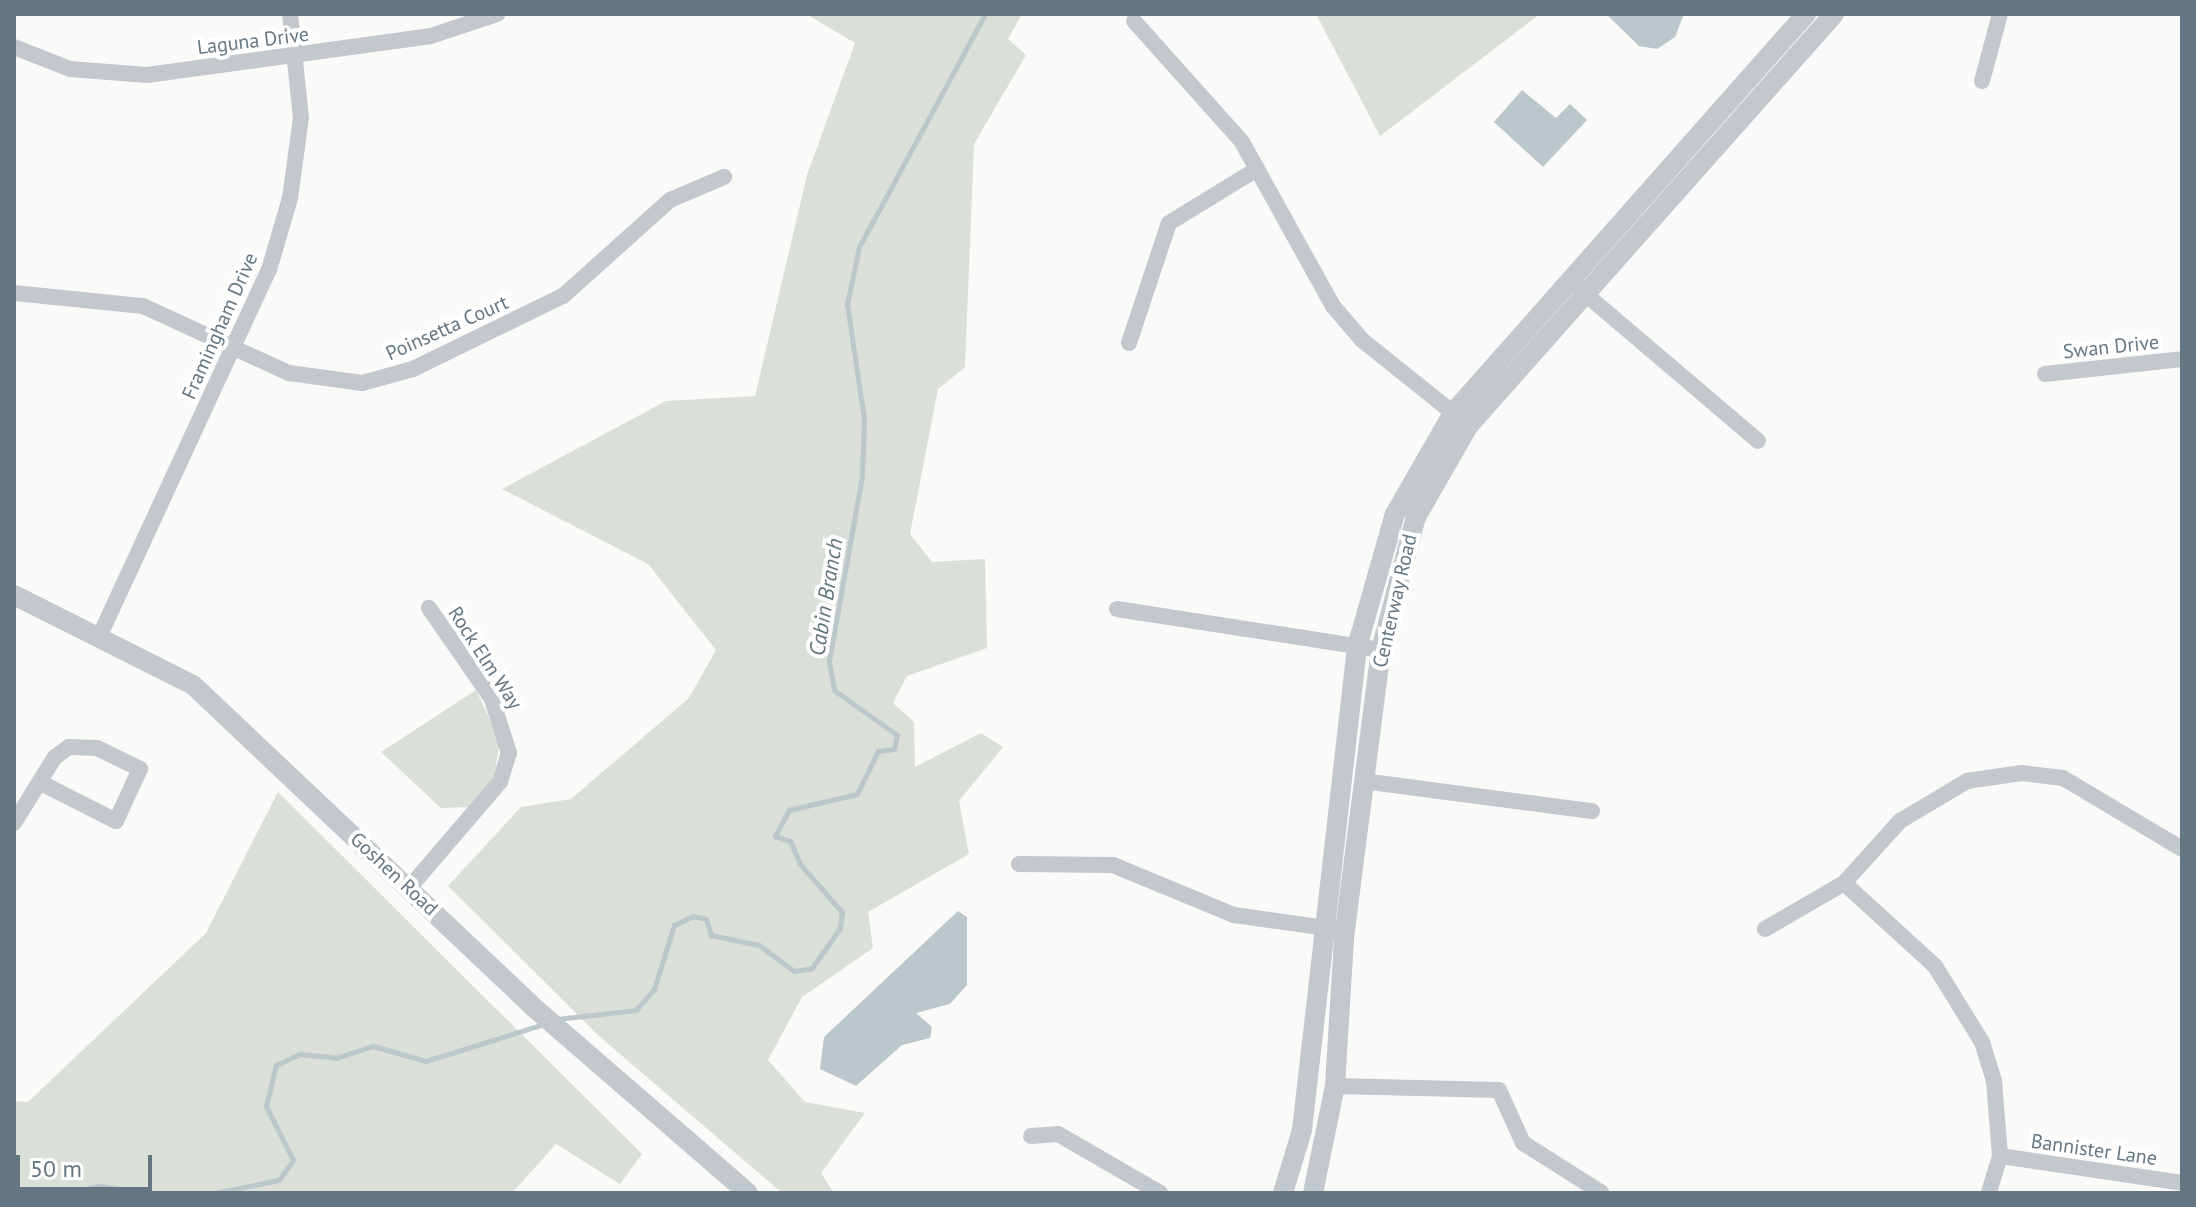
<!DOCTYPE html>
<html>
<head>
<meta charset="utf-8">
<style>
	body { margin:0 }
	#map { position:relative; width:2196px; height:1207px; overflow:hidden; background:#fafaf8; font-family:"PT Sans",sans-serif }
	div>[style] { position:absolute }
	.green>* { inset:0; background:#dadfd7 }
	.water>* { inset:0; background:#bbc7cb }
	.stream>* { height:5px; margin:-2.5px; padding:0 2.5px; transform-origin:2.5px; border-radius:2.5px; background:#bbc7cb }
	.minor>* { height:16px; margin:-8px; padding:0 8px; transform-origin:8px; border-radius:8px; background:#c3c8cc }
	.tertiary>* { height:20px; margin:-10px; padding:0 10px; transform-origin:10px; border-radius:10px; background:#c3c8cc }
	span { translate:-50% -50%; white-space:nowrap; text-align:center; line-height:1.15; -webkit-text-stroke:8px #fff; paint-order:stroke }
	.street-label { font-size:20px; color:#657683 }
	.water-label { font-size:22px; color:#60757c; font-style:italic }
	.frame { position:absolute; inset:0; border:16px solid #657683; pointer-events:none }
	.scale { position:absolute; left:16px; top:1155px; width:136px; height:36px; box-sizing:border-box; border:4px solid #657683; border-top:0; padding-left:10px; font-size:24px; line-height:28px; white-space:nowrap; color:#657683; -webkit-text-stroke:6px #fff; paint-order:stroke }
</style>
</head>
<body>
<div id="map">
	<div class="green">
		<i style="clip-path:polygon(806px 14px,1022px 14px,1008px 39px,1026px 55px,974px 144px,965px 367px,938px 389px,910px 534px,932px 562px,985px 559px,987px 648px,907px 676px,893px 703px,914px 722px,915px 767px,981px 733px,1003px 747px,959px 801px,969px 854px,868px 912px,873px 948px,802px 997px,768px 1060px,805px 1102px,865px 1113px,821px 1173px,834px 1193px,782px 1193px,599px 1036px,448px 886px,521px 807px,571px 799px,689px 698px,716px 650px,648px 564px,502px 489px,666px 401px,755px 396px,807px 175px,855px 43px)"></i>
		<i style="clip-path:polygon(1316px 14px,1540px 14px,1380px 136px)"></i>
		<i style="clip-path:polygon(476px 690px,500px 741px,494px 776px,470px 807px,441px 808px,381px 752px)"></i>
		<i style="clip-path:polygon(278px 792px,642px 1154px,620px 1184px,556px 1144px,512px 1193px,14px 1193px,14px 1101px,28px 1102px,206px 933px)"></i>
	</div>
	<div class="water">
		<i style="clip-path:polygon(1606px 14px,1684px 14px,1675px 37px,1657px 49px,1639px 46px)"></i>
		<i style="clip-path:polygon(1522px 90px,1556px 118px,1570px 104px,1587px 120px,1543px 167px,1494px 122px)"></i>
		<i style="clip-path:polygon(958px 911px,967px 917px,967px 985px,950px 1004px,916px 1013px,932px 1027px,930px 1038px,902px 1045px,856px 1086px,820px 1069px,824px 1037px)"></i>
	</div>
	<div class="stream">
		<i style="left:557px;top:1019px;width:80px;rotate:-6.5deg"></i>
		<i style="left:636px;top:1010px;width:28px;rotate:-49deg"></i>
		<i style="left:654px;top:989px;width:67px;rotate:-72.6deg"></i>
		<i style="left:674px;top:925px;width:21px;rotate:-25deg"></i>
		<i style="left:693px;top:916px;width:13px;rotate:13deg"></i>
		<i style="left:706px;top:919px;width:17px;rotate:73deg"></i>
		<i style="left:711px;top:935px;width:49px;rotate:11.8deg"></i>
		<i style="left:759px;top:945px;width:44px;rotate:36.6deg"></i>
		<i style="left:794px;top:971px;width:18px;rotate:-9deg"></i>
		<i style="left:812px;top:968px;width:49px;rotate:-55deg"></i>
		<i style="left:840px;top:928px;width:16px;rotate:-83deg"></i>
		<i style="left:842px;top:912px;width:64px;rotate:-131.2deg"></i>
		<i style="left:800px;top:864px;width:25px;rotate:-113deg"></i>
		<i style="left:790px;top:841px;width:16px;rotate:-162deg"></i>
		<i style="left:775px;top:836px;width:30px;rotate:-62deg"></i>
		<i style="left:789px;top:810px;width:70px;rotate:-13.2deg"></i>
		<i style="left:857px;top:794px;width:48px;rotate:-64deg"></i>
		<i style="left:878px;top:751px;width:16px;rotate:-7deg"></i>
		<i style="left:894px;top:749px;width:14px;rotate:-78deg"></i>
		<i style="left:897px;top:735px;width:77px;rotate:-144.5deg"></i>
		<i style="left:834px;top:690px;width:29px;rotate:-100deg"></i>
		<i style="left:829px;top:661px;width:189px;rotate:-79.9deg"></i>
		<i style="left:862px;top:475px;width:56px;rotate:-88deg"></i>
		<i style="left:864px;top:419px;width:116px;rotate:-98.4deg"></i>
		<i style="left:847px;top:304px;width:58px;rotate:-78.1deg"></i>
		<i style="left:859px;top:247px;width:265px;rotate:-61.6deg"></i>
		<i style="left:69px;top:1193px;width:32px;rotate:-13deg"></i>
		<i style="left:100px;top:1186px;width:49px;rotate:8.3deg"></i>
		<i style="left:214px;top:1193px;width:66px;rotate:-11.3deg"></i>
		<i style="left:279px;top:1180px;width:24px;rotate:-55deg"></i>
		<i style="left:293px;top:1160px;width:60px;rotate:-116.6deg"></i>
		<i style="left:266px;top:1106px;width:42px;rotate:-76.3deg"></i>
		<i style="left:276px;top:1065px;width:26px;rotate:-25deg"></i>
		<i style="left:300px;top:1054px;width:36px;rotate:6deg"></i>
		<i style="left:336px;top:1058px;width:39px;rotate:-18deg"></i>
		<i style="left:373px;top:1046px;width:55px;rotate:15.8deg"></i>
		<i style="left:426px;top:1061px;width:124px;rotate:-17.4deg"></i>
	</div>
	<div class="minor">
		<i style="left:1134px;top:21px;width:162px;rotate:48.2deg"></i>
		<i style="left:1242px;top:142px;width:188px;rotate:61deg"></i>
		<i style="left:1333px;top:306px;width:45px;rotate:49.5deg"></i>
		<i style="left:1362px;top:340px;width:128px;rotate:38.7deg"></i>
		<i style="left:14px;top:47px;width:60px;rotate:21.4deg"></i>
		<i style="left:70px;top:69px;width:77px;rotate:4.5deg"></i>
		<i style="left:147px;top:75px;width:287px;rotate:-7.8deg"></i>
		<i style="left:431px;top:36px;width:70px;rotate:-18.4deg"></i>
		<i style="left:1982px;top:81px;width:69px;rotate:-75deg"></i>
		<i style="left:1576px;top:286px;width:239px;rotate:40.4deg"></i>
		<i style="left:14px;top:293px;width:130px;rotate:5.8deg"></i>
		<i style="left:143px;top:306px;width:161px;rotate:24.7deg"></i>
		<i style="left:289px;top:373px;width:74px;rotate:7.8deg"></i>
		<i style="left:362px;top:383px;width:53px;rotate:-15.4deg"></i>
		<i style="left:413px;top:369px;width:167px;rotate:-26deg"></i>
		<i style="left:563px;top:296px;width:144px;rotate:-41.9deg"></i>
		<i style="left:670px;top:200px;width:59px;rotate:-23.1deg"></i>
		<i style="left:1129px;top:343px;width:126px;rotate:-71.6deg"></i>
		<i style="left:1169px;top:223px;width:100px;rotate:-31.5deg"></i>
		<i style="left:2045px;top:374px;width:138px;rotate:-6.2deg"></i>
		<i style="left:1117px;top:609px;width:267px;rotate:8.8deg"></i>
		<i style="left:100px;top:635px;width:402px;rotate:-65.2deg"></i>
		<i style="left:269px;top:270px;width:75px;rotate:-73.7deg"></i>
		<i style="left:290px;top:198px;width:81px;rotate:-82.2deg"></i>
		<i style="left:301px;top:118px;width:105px;rotate:-96deg"></i>
		<i style="left:1363px;top:781px;width:231px;rotate:7.5deg"></i>
		<i style="left:14px;top:823px;width:78px;rotate:-58.2deg"></i>
		<i style="left:55px;top:757px;width:17px;rotate:-36deg"></i>
		<i style="left:69px;top:747px;width:28px;rotate:2deg"></i>
		<i style="left:97px;top:748px;width:48px;rotate:26deg"></i>
		<i style="left:140px;top:769px;width:57px;rotate:114.8deg"></i>
		<i style="left:116px;top:821px;width:84px;rotate:-153.1deg"></i>
		<i style="left:1019px;top:864px;width:94px;rotate:0.6deg"></i>
		<i style="left:1113px;top:865px;width:131px;rotate:22.5deg"></i>
		<i style="left:1234px;top:915px;width:101px;rotate:8deg"></i>
		<i style="left:1844px;top:883px;width:123px;rotate:42.4deg"></i>
		<i style="left:1935px;top:966px;width:89px;rotate:58.3deg"></i>
		<i style="left:1982px;top:1042px;width:41px;rotate:72.9deg"></i>
		<i style="left:1994px;top:1081px;width:75px;rotate:85.4deg"></i>
		<i style="left:2000px;top:1156px;width:39px;rotate:107deg"></i>
		<i style="left:409px;top:888px;width:140px;rotate:-49.4deg"></i>
		<i style="left:500px;top:782px;width:30px;rotate:-73deg"></i>
		<i style="left:509px;top:753px;width:57px;rotate:-107.5deg"></i>
		<i style="left:492px;top:699px;width:111px;rotate:-124.7deg"></i>
		<i style="left:1765px;top:929px;width:91px;rotate:-30.2deg"></i>
		<i style="left:1844px;top:883px;width:84px;rotate:-47.9deg"></i>
		<i style="left:1900px;top:821px;width:78px;rotate:-30.8deg"></i>
		<i style="left:1967px;top:781px;width:55px;rotate:-8.4deg"></i>
		<i style="left:2021px;top:773px;width:42px;rotate:6.8deg"></i>
		<i style="left:2063px;top:778px;width:139px;rotate:30.8deg"></i>
		<i style="left:1335px;top:1086px;width:164px;rotate:1.4deg"></i>
		<i style="left:1499px;top:1090px;width:58px;rotate:65.6deg"></i>
		<i style="left:1523px;top:1143px;width:93px;rotate:32.3deg"></i>
		<i style="left:1031px;top:1136px;width:27px;rotate:-4deg"></i>
		<i style="left:1058px;top:1134px;width:118px;rotate:30deg"></i>
		<i style="left:2000px;top:1156px;width:184px;rotate:8.4deg"></i>
	</div>
	<div class="tertiary">
		<i style="left:14px;top:595px;width:200px;rotate:26.7deg"></i>
		<i style="left:193px;top:685px;width:465px;rotate:43.4deg"></i>
		<i style="left:531px;top:1005px;width:287px;rotate:40.9deg"></i>
		<i style="left:1283px;top:1193px;width:66px;rotate:-73.2deg"></i>
		<i style="left:1302px;top:1130px;width:486px;rotate:-83.5deg"></i>
		<i style="left:1357px;top:647px;width:138px;rotate:-74.1deg"></i>
		<i style="left:1395px;top:514px;width:116px;rotate:-60.1deg"></i>
		<i style="left:1453px;top:413px;width:533px;rotate:-48.5deg"></i>
		<i style="left:1313px;top:1193px;width:109px;rotate:-78.4deg"></i>
		<i style="left:1335px;top:1086px;width:148px;rotate:-86.5deg"></i>
		<i style="left:1344px;top:938px;width:290px;rotate:-82.7deg"></i>
		<i style="left:1381px;top:650px;width:138px;rotate:-75.3deg"></i>
		<i style="left:1416px;top:517px;width:106px;rotate:-60.1deg"></i>
		<i style="left:1469px;top:425px;width:550px;rotate:-48.39deg"></i>
	</div>
	<div class="street-label">
		<span style="left:253px;top:41px;rotate:-7deg">Laguna Drive</span>
		<span style="left:220px;top:326px;rotate:-66deg">Framingham Drive</span>
		<span style="left:447px;top:328px;rotate:-24deg">Poinsetta Court</span>
		<span style="left:2111px;top:347px;rotate:-6deg">Swan Drive</span>
		<span style="left:1395px;top:601px;rotate:-77deg">Centerway Road</span>
		<span style="left:485px;top:658px;rotate:57deg">Rock Elm Way</span>
		<span style="left:394px;top:874px;rotate:43deg">Goshen Road</span>
		<span style="left:2094px;top:1150px;rotate:8deg">Bannister Lane</span>
	</div>
	<div class="water-label">
		<span style="left:826px;top:597px;rotate:-81deg">Cabin Branch</span>
	</div>
	<div class="frame"></div>
	<div class="scale">50 m</div>
</div>
</body>
</html>
